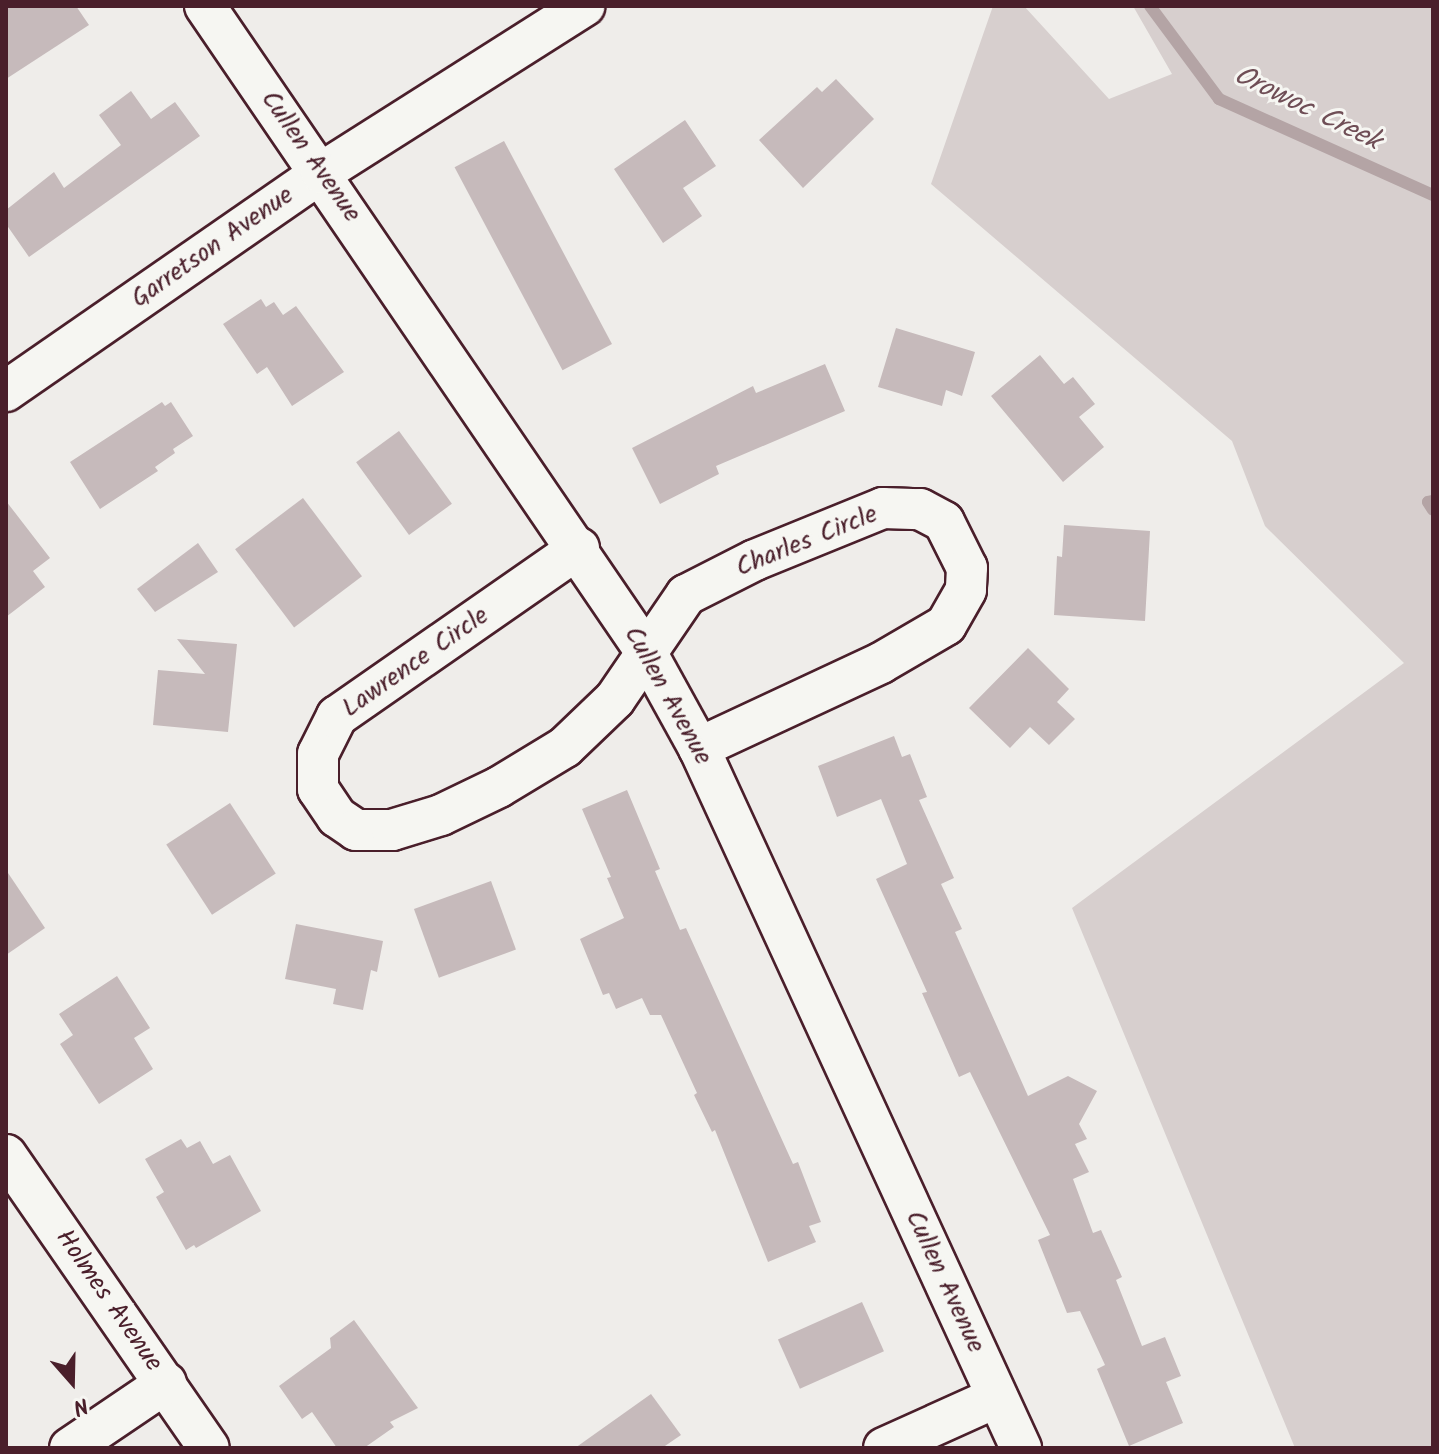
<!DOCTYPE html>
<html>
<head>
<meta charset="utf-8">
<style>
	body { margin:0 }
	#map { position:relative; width:1439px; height:1454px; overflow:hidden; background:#efedea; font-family:Kalam,sans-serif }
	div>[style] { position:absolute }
	.green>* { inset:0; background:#d7cfce }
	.stream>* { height:12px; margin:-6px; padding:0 6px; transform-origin:6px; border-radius:6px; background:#b4a4a5 }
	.building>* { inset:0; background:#c6babb; transform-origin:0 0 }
	.roads { filter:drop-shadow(2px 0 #4a1f2b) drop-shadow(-2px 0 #4a1f2b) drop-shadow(0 2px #4a1f2b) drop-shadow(0 -2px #4a1f2b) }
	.minor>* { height:40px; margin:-20px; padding:0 20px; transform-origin:20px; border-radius:20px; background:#f6f6f2 }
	span { translate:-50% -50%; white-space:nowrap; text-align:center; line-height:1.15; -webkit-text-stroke:6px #f6f6f2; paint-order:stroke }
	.street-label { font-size:26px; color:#4a1f2b }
	.water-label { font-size:28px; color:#6f4e56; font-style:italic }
	.frame { position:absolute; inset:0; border:8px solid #4a1f2b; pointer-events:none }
	.north { position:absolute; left:32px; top:1342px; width:80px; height:80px; -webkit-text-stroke:6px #f6f6f2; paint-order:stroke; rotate:160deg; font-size:22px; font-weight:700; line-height:32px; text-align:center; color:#4a1f2b }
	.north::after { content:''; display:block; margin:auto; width:28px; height:36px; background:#4a1f2b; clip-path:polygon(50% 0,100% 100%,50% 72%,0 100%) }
</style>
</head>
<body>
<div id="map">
	<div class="green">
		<i style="clip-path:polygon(993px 6px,1024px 6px,1109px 99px,1172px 74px,1133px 6px,1433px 6px,1433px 1448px,1295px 1448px,1072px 908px,1404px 663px,1265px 526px,1232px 441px,931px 184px)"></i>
	</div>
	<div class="stream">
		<i style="left:1150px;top:6px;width:116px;rotate:53.4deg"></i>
		<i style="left:1219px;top:99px;width:235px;rotate:24.2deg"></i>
		<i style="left:1433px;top:501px;width:5px;rotate:169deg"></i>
		<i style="left:1428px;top:502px;width:9px;rotate:58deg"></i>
	</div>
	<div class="building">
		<i style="clip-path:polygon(6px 6px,76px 6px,89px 25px,6px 79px)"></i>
		<i style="clip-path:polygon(836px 79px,874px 119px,803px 188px,759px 140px,817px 87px,822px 92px)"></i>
		<i style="clip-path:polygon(131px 91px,151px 119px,175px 102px,200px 136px,29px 257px,6px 224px,6px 210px,54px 172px,64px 188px,121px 145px,99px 115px)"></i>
		<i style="clip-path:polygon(685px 120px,716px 166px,683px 188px,702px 216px,663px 243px,614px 169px)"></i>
		<i style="left:504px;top:141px;width:230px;height:56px;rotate:62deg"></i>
		<i style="clip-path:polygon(261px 299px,266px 307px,274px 302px,283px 315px,296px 306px,344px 372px,292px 406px,267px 367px,257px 374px,223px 324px)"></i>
		<i style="clip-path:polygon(896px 328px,975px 352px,962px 396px,946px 390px,942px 406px,878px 387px)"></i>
		<i style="clip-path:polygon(1040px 355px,1064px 384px,1073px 377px,1095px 404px,1079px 417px,1104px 447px,1063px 482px,991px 396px)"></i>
		<i style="clip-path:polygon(825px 364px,845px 411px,716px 466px,719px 474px,660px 504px,632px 448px,753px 386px,756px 393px)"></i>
		<i style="clip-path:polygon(162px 402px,165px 406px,171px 402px,193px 436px,173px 449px,175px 453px,155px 467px,158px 471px,100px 509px,70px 462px)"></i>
		<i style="left:399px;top:431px;width:90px;height:53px;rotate:54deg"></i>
		<i style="left:303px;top:498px;width:98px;height:85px;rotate:53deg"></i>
		<i style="clip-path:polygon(6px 501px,50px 558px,33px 571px,45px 587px,6px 617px)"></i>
		<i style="clip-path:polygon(1064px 525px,1150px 531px,1145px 621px,1054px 615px,1057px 556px,1062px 557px)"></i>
		<i style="clip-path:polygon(198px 543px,218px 572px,155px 612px,137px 589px)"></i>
		<i style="clip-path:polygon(177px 639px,237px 644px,228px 732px,153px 725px,158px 670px,205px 674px)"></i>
		<i style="clip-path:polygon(1028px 648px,1069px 689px,1057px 702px,1075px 719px,1049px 745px,1030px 727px,1010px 748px,969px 708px)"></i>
		<i style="clip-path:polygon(894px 736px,902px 757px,910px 754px,927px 797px,919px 800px,954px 878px,941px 884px,962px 929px,955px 932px,1028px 1096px,1068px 1076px,1097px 1091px,1079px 1124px,1087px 1139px,1075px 1144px,1089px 1172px,1073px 1179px,1093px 1233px,1101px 1230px,1122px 1277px,1116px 1280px,1142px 1346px,1165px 1337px,1181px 1376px,1166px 1382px,1183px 1423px,1129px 1446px,1097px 1369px,1105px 1365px,1080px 1311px,1067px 1313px,1038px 1240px,1050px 1235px,970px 1072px,959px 1077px,922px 993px,927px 992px,876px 879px,907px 864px,881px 799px,837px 817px,818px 766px)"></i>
		<i style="clip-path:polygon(627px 790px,660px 869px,655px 871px,680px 930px,686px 928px,793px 1164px,798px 1162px,821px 1222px,809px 1226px,816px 1242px,768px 1262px,715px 1130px,712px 1132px,694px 1095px,697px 1093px,661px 1015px,650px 1015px,642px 998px,616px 1009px,609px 993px,603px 995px,580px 939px,624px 918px,607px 878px,611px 877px,582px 809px)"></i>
		<i style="left:230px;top:803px;width:84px;height:76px;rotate:57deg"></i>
		<i style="clip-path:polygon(6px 870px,45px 928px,6px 955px)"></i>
		<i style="left:491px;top:881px;width:73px;height:82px;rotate:70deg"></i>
		<i style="clip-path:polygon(296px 924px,383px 941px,377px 972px,371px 970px,363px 1010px,333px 1004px,336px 989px,285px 979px)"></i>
		<i style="clip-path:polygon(117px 976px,150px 1028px,134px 1038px,153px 1069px,99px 1104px,60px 1044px,73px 1035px,59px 1014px)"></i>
		<i style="clip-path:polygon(181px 1139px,187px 1148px,200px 1141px,213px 1164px,230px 1155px,261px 1211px,196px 1248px,194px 1245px,186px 1250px,156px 1197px,164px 1192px,145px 1159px)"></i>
		<i style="left:862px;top:1302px;width:54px;height:92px;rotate:66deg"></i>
		<i style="clip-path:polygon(354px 1320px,418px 1408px,390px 1422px,394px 1427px,364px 1448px,337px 1448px,312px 1412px,302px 1419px,279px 1386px,331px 1348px,330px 1338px)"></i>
		<i style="clip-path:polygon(651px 1394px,681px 1435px,662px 1448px,575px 1448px)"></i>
	</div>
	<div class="roads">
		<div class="minor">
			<i style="left:205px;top:6px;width:782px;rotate:55.68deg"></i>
			<i style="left:646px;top:652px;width:110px;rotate:61.1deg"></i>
			<i style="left:699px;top:748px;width:771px;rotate:65.3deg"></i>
			<i style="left:6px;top:391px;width:383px;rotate:-34.7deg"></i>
			<i style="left:321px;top:173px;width:312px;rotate:-32.4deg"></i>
			<i style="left:579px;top:548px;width:295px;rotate:145.2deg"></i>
			<i style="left:337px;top:716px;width:42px;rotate:116.6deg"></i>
			<i style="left:318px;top:754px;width:35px;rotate:90deg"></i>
			<i style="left:318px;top:789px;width:34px;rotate:56deg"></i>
			<i style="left:337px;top:817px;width:23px;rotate:34deg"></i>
			<i style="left:356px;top:830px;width:36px"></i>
			<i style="left:392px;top:830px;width:51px;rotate:-17deg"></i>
			<i style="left:441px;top:815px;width:64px;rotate:-25.8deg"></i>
			<i style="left:499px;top:787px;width:77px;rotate:-31.2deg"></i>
			<i style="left:565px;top:747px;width:69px;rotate:-43.8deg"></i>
			<i style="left:615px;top:699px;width:126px;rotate:-55.7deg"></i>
			<i style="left:686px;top:595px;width:77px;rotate:-26.9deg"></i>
			<i style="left:755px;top:560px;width:138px;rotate:-22.1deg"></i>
			<i style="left:883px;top:508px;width:37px;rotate:2deg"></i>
			<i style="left:920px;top:509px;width:27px;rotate:28deg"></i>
			<i style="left:944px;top:522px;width:51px;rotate:63.4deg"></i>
			<i style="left:967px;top:568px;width:22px;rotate:93deg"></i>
			<i style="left:966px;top:590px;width:40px;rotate:119.7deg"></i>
			<i style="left:946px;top:625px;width:75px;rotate:149.7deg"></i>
			<i style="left:881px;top:663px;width:201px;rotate:155deg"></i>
			<i style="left:6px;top:1155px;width:356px;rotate:55.3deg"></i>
			<i style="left:70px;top:1448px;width:116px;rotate:-34.1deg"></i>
			<i style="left:884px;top:1448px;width:124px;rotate:-24.3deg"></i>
		</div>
	</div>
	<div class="street-label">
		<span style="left:310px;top:157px;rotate:55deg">Cullen Avenue</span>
		<span style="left:213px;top:248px;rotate:-35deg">Garretson Avenue</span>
		<span style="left:807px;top:542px;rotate:-22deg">Charles Circle</span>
		<span style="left:416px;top:663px;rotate:-35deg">Lawrence Circle</span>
		<span style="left:667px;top:696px;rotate:61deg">Cullen Avenue</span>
		<span style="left:944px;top:1282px;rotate:65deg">Cullen Avenue</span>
		<span style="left:108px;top:1301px;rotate:55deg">Holmes Avenue</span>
	</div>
	<div class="water-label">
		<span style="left:1307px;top:109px;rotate:26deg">Orowoc Creek</span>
	</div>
	<div class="frame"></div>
	<div class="north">N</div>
</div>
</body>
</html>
